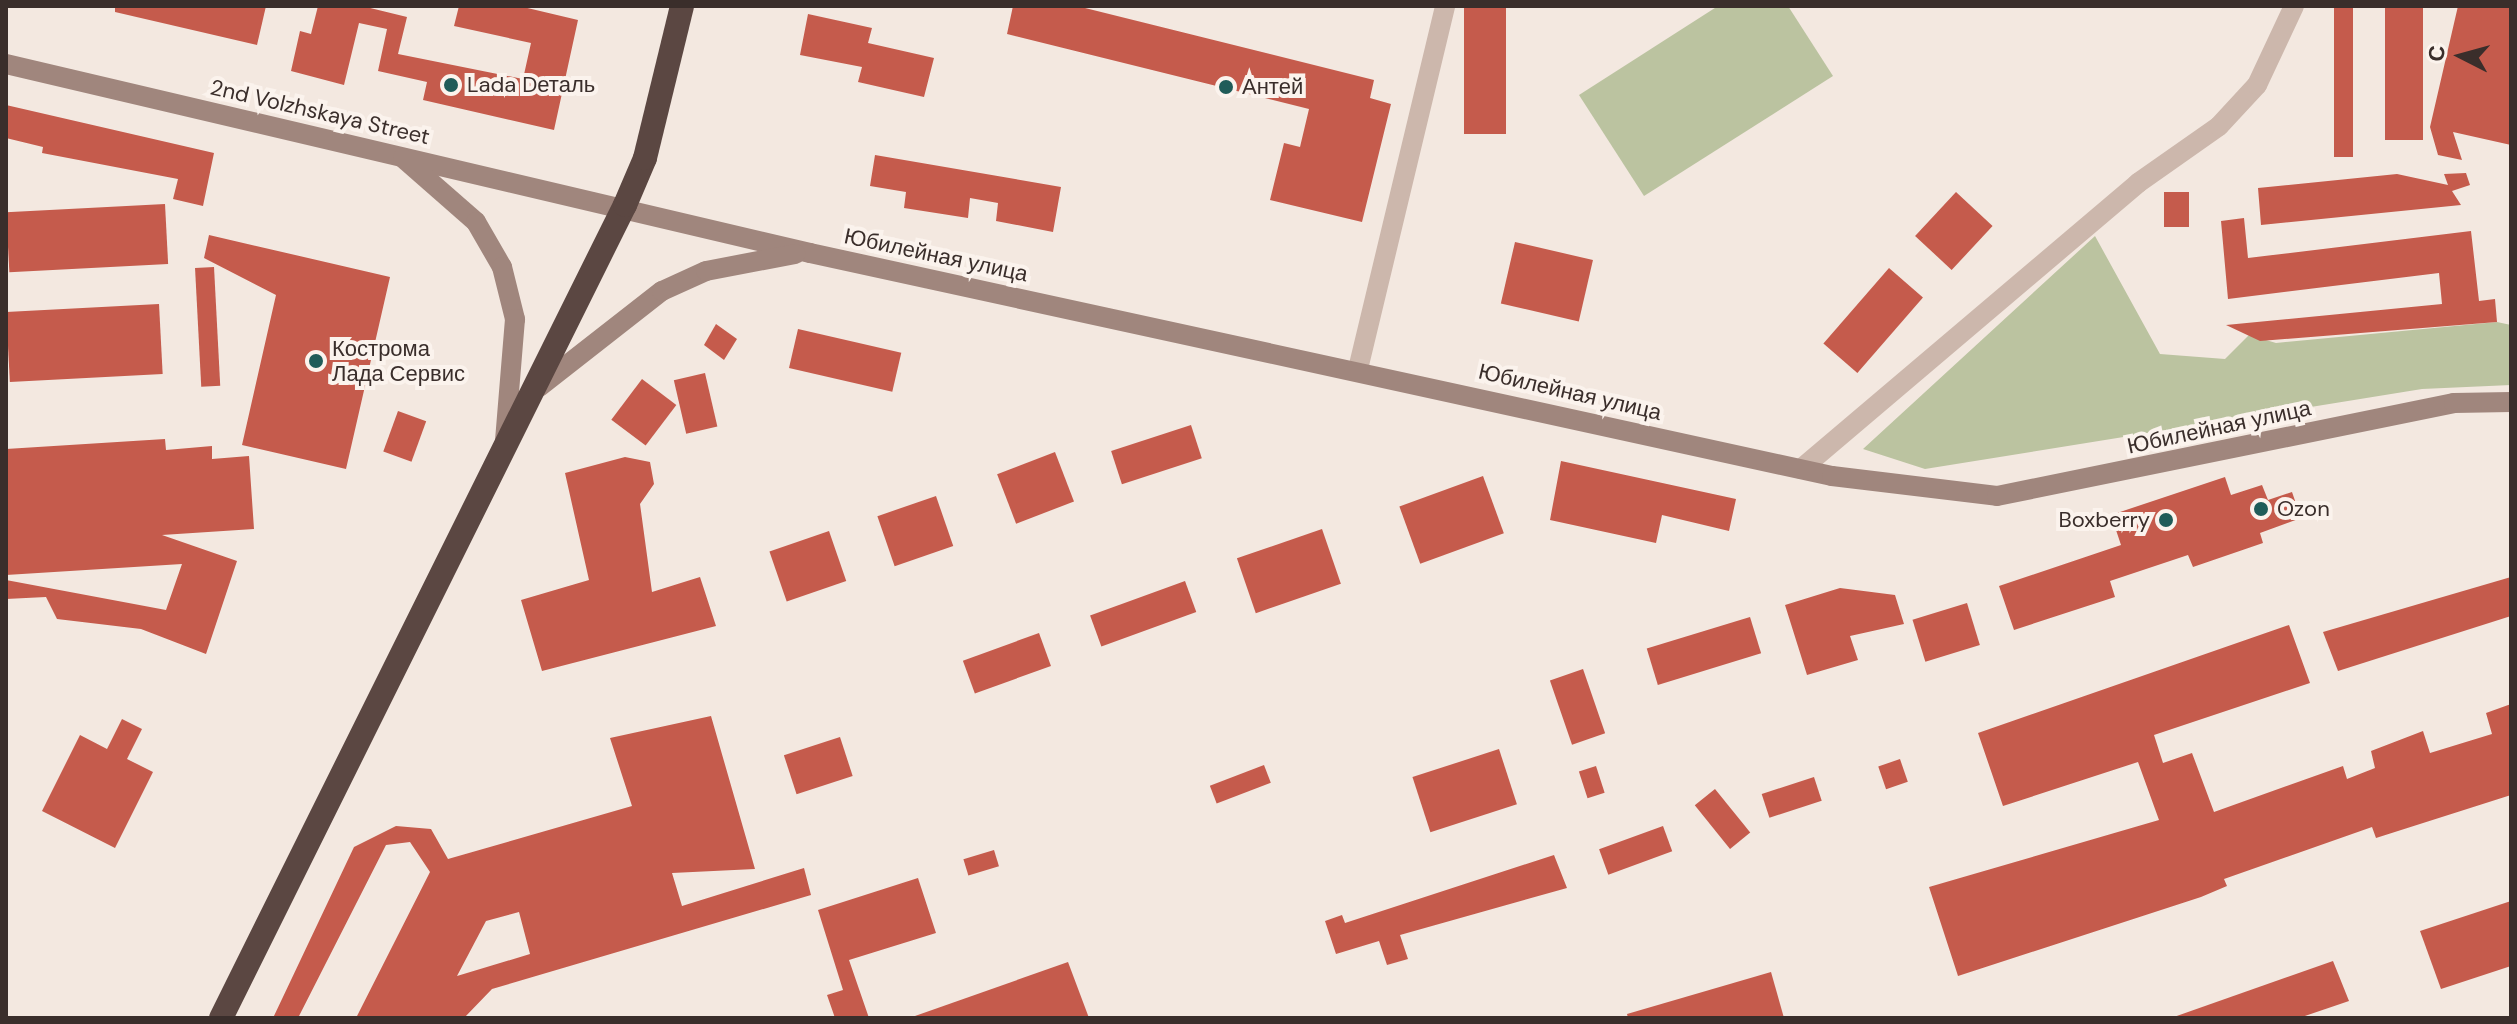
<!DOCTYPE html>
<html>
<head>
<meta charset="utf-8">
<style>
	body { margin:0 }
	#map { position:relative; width:2517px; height:1024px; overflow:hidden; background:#f3e8e0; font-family:"DM Sans",sans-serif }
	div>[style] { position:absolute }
	.green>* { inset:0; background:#bbc3a0 }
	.building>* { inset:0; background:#c55b4c; transform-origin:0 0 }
	.street>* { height:20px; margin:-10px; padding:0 10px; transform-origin:10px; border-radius:10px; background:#ccb7ac }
	.secondary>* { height:20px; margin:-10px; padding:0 10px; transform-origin:10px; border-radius:10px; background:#a0867d }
	.highway>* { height:24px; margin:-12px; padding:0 12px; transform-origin:12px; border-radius:12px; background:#5b4742 }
	.dots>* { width:22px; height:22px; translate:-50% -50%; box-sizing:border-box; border:4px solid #fbf3ed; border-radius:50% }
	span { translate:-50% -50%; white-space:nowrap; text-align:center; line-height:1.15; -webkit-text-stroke:8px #fbf3ed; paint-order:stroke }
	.poi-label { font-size:22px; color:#3a2e2b }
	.left { translate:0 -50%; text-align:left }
	.right { translate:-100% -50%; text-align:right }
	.street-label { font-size:22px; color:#3a2e2b }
	.frame { position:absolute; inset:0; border:8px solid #3a2e2b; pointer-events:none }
	.north { position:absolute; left:2421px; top:16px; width:80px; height:80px; -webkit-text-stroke:6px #fbf3ed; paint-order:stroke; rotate:276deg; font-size:22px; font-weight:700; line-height:32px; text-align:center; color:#3a2e2b }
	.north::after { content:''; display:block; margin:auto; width:28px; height:36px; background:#3a2e2b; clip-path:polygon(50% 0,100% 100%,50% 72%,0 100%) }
</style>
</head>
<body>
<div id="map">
	<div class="green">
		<i style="clip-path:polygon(1718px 6px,1788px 6px,1833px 76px,1644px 196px,1579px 95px)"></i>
		<i style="clip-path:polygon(2095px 236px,2160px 354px,2225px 359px,2249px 335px,2276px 343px,2497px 322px,2511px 325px,2511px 385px,2422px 389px,1925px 469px,1863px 449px)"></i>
	</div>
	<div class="building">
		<i style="clip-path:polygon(115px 6px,266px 6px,257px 45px,115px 12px)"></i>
		<i style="clip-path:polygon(318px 6px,362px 6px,407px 17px,398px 54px,523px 79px,531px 43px,454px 26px,459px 6px,519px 6px,578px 20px,554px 130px,423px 100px,427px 82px,378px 71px,387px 29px,359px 23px,344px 85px,291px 71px,300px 31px,311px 34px)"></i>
		<i style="clip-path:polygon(1013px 6px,1077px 6px,1374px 80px,1370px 98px,1391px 104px,1362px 222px,1270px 200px,1284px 143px,1300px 147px,1309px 109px,1007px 34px)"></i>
		<i style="left:1464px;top:6px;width:42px;height:128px"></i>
		<i style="left:2334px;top:6px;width:19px;height:151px"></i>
		<i style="left:2385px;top:6px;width:38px;height:134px"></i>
		<i style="clip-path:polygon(2458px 6px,2511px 6px,2511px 145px,2453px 132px,2462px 160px,2438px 155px,2430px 127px)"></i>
		<i style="clip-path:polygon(808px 14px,872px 28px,868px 43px,934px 58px,924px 97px,858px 82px,862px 67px,800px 55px)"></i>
		<i style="clip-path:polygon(6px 105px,214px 153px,203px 206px,173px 199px,178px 179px,42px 153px,43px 147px,6px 138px)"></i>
		<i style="clip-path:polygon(875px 155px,1061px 187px,1053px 232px,996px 221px,998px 203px,970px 198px,968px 218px,904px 208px,906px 192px,870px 186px)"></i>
		<i style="clip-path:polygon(2466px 173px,2470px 185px,2452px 191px,2461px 205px,2261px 225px,2258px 188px,2397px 174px,2448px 185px,2444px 174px)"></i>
		<i style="left:1956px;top:192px;width:50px;height:60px;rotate:43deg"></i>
		<i style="left:2164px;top:192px;width:25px;height:35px"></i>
		<i style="left:165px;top:204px;width:60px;height:159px;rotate:87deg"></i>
		<i style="clip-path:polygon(2244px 218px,2248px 258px,2471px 231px,2479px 301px,2495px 299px,2497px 322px,2260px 341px,2226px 325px,2442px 304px,2439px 273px,2228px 299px,2221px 221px)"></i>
		<i style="clip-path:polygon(209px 235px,390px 277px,346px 469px,242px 445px,276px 295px,204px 258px)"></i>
		<i style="left:1515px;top:242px;width:80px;height:63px;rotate:13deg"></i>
		<i style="left:214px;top:267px;width:119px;height:19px;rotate:87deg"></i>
		<i style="left:1889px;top:268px;width:45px;height:100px;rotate:41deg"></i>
		<i style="left:159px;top:304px;width:70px;height:153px;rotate:87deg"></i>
		<i style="clip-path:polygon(716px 324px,737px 339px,724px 360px,704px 345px)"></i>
		<i style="left:798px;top:329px;width:106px;height:40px;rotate:13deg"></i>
		<i style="left:705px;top:373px;width:55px;height:32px;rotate:77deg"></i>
		<i style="left:642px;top:379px;width:43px;height:51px;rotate:37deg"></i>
		<i style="left:398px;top:411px;width:30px;height:43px;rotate:20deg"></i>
		<i style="left:1191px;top:425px;width:35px;height:84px;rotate:72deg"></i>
		<i style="clip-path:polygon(165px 439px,166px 450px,212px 446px,212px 459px,249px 456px,254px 529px,162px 535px,237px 561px,206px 654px,141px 629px,57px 619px,46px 597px,6px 599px,6px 580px,166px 610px,182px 564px,6px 575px,6px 449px)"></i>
		<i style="left:1055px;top:452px;width:53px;height:62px;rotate:69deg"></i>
		<i style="clip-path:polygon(625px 457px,650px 462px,654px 484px,640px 504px,652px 592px,700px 577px,716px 626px,542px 671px,521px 600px,589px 580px,565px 473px)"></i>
		<i style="clip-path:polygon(1561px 461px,1736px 499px,1729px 531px,1662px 515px,1656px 543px,1550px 520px)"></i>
		<i style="left:1483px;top:476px;width:61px;height:89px;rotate:70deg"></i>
		<i style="clip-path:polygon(2225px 477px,2231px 495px,2262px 485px,2268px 500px,2292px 492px,2301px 518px,2260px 533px,2263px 543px,2193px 567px,2188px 555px,2110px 581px,2115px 597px,2014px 630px,1999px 586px,2121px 545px,2111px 515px)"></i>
		<i style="left:936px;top:496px;width:53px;height:62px;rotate:71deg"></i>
		<i style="left:1322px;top:529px;width:58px;height:90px;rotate:71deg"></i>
		<i style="left:829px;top:531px;width:53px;height:63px;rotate:71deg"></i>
		<i style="clip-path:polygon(2511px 577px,2511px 616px,2338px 671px,2323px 632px)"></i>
		<i style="left:1185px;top:581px;width:33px;height:101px;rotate:70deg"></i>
		<i style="clip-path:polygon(1840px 588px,1895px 595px,1904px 624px,1850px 636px,1858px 660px,1807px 675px,1785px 605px)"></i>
		<i style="left:1967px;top:603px;width:44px;height:57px;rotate:73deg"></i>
		<i style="left:1750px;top:617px;width:38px;height:108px;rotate:73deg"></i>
		<i style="clip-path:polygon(2289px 625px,2310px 683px,2154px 735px,2163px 763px,2192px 753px,2214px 812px,2343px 766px,2347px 779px,2375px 768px,2371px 751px,2423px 731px,2430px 753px,2492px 734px,2486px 713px,2511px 704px,2511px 795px,2376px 838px,2372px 827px,2224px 879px,2227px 886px,2201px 897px,1958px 976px,1929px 887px,2159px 820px,2138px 762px,2003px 806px,1978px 733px)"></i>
		<i style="left:1039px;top:633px;width:35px;height:81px;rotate:70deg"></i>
		<i style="left:1583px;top:669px;width:68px;height:35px;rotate:71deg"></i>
		<i style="clip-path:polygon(evenodd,711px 716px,755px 869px,672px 873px,682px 906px,804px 868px,811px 895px,492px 989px,464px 1018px,356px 1018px,430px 872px,410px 842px,386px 845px,298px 1018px,273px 1018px,354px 847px,396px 826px,431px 829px,448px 859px,632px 806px,610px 738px,711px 716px,519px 912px,530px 954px,457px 976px,486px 921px,519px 912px)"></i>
		<i style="clip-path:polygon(122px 719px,142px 729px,127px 759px,153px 772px,115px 848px,42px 811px,80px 735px,107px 749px)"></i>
		<i style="left:840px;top:737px;width:41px;height:59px;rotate:72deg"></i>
		<i style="left:1499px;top:749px;width:58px;height:91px;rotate:72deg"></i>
		<i style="left:1900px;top:759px;width:24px;height:23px;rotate:71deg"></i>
		<i style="left:1264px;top:765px;width:19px;height:58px;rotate:69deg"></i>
		<i style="left:1596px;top:766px;width:28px;height:18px;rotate:72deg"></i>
		<i style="left:1814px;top:777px;width:25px;height:55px;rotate:72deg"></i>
		<i style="left:1715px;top:789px;width:56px;height:26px;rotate:51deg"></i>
		<i style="left:1663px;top:826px;width:27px;height:68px;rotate:70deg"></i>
		<i style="left:994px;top:850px;width:17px;height:32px;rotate:73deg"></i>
		<i style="clip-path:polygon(1554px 855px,1567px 888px,1400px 935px,1408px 959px,1387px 965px,1379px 941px,1336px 954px,1325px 921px,1342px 915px,1345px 923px)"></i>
		<i style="clip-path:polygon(918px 878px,936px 933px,849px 960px,869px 1018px,835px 1018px,827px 995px,843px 990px,818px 910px)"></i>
		<i style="clip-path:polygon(2511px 901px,2511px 966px,2441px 989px,2420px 931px)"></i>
		<i style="clip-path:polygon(2333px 961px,2349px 1001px,2299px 1018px,2171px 1018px)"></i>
		<i style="clip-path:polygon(1068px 962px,1089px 1018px,915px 1018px,915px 1016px)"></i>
		<i style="clip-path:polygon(1771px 972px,1784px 1018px,1628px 1018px,1627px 1014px)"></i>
	</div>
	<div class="street">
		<i style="left:1358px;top:369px;width:373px;rotate:-76.5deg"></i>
		<i style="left:1801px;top:469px;width:442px;rotate:-40.3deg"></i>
		<i style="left:2138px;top:183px;width:99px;rotate:-35.1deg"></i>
		<i style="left:2219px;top:126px;width:56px;rotate:-47.2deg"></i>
		<i style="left:2257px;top:85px;width:87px;rotate:-64.9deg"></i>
	</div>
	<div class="secondary">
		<i style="left:6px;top:64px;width:826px;rotate:13.23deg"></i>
		<i style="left:810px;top:253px;width:1046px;rotate:12.31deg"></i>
		<i style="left:1832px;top:476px;width:166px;rotate:6.9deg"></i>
		<i style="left:1997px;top:496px;width:466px;rotate:-11.5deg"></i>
		<i style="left:2454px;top:403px;width:57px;rotate:-1deg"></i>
		<i style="left:403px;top:158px;width:97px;rotate:41.2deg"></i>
		<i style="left:476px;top:222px;width:52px;rotate:60deg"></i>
		<i style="left:502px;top:267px;width:54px;rotate:76deg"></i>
		<i style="left:515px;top:319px;width:121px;rotate:94.7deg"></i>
		<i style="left:539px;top:387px;width:156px;rotate:-38deg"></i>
		<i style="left:662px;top:291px;width:48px;rotate:-24.4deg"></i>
		<i style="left:706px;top:271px;width:91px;rotate:-10.8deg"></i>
	</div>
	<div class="highway">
		<i style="left:221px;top:1018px;width:908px;rotate:-63.58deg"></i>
		<i style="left:625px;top:205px;width:51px;rotate:-66.9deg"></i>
		<i style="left:645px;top:158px;width:156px;rotate:-76.3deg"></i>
	</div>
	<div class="dots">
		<i style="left:451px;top:85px;background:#205c59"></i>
		<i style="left:1226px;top:87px;background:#205c59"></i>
		<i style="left:316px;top:361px;background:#205c59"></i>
		<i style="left:2261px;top:509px;background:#205c59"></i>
		<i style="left:2166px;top:520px;background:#205c59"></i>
	</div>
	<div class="poi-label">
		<span class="left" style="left:467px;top:85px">Lada Dеталь</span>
		<span class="left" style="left:1242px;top:87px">Антей</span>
		<span class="left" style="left:332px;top:361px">Кострома<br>Лада Сервис</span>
		<span class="left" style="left:2277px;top:509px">Ozon</span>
		<span class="right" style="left:2150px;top:520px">Boxberry</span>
	</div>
	<div class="street-label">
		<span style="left:320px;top:112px;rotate:13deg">2nd Volzhskaya Street</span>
		<span style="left:936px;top:255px;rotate:12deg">Юбилейная улица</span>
		<span style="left:1570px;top:392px;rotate:13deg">Юбилейная улица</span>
		<span style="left:2219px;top:427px;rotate:-12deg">Юбилейная улица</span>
	</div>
	<div class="frame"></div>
	<div class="north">С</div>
</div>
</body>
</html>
